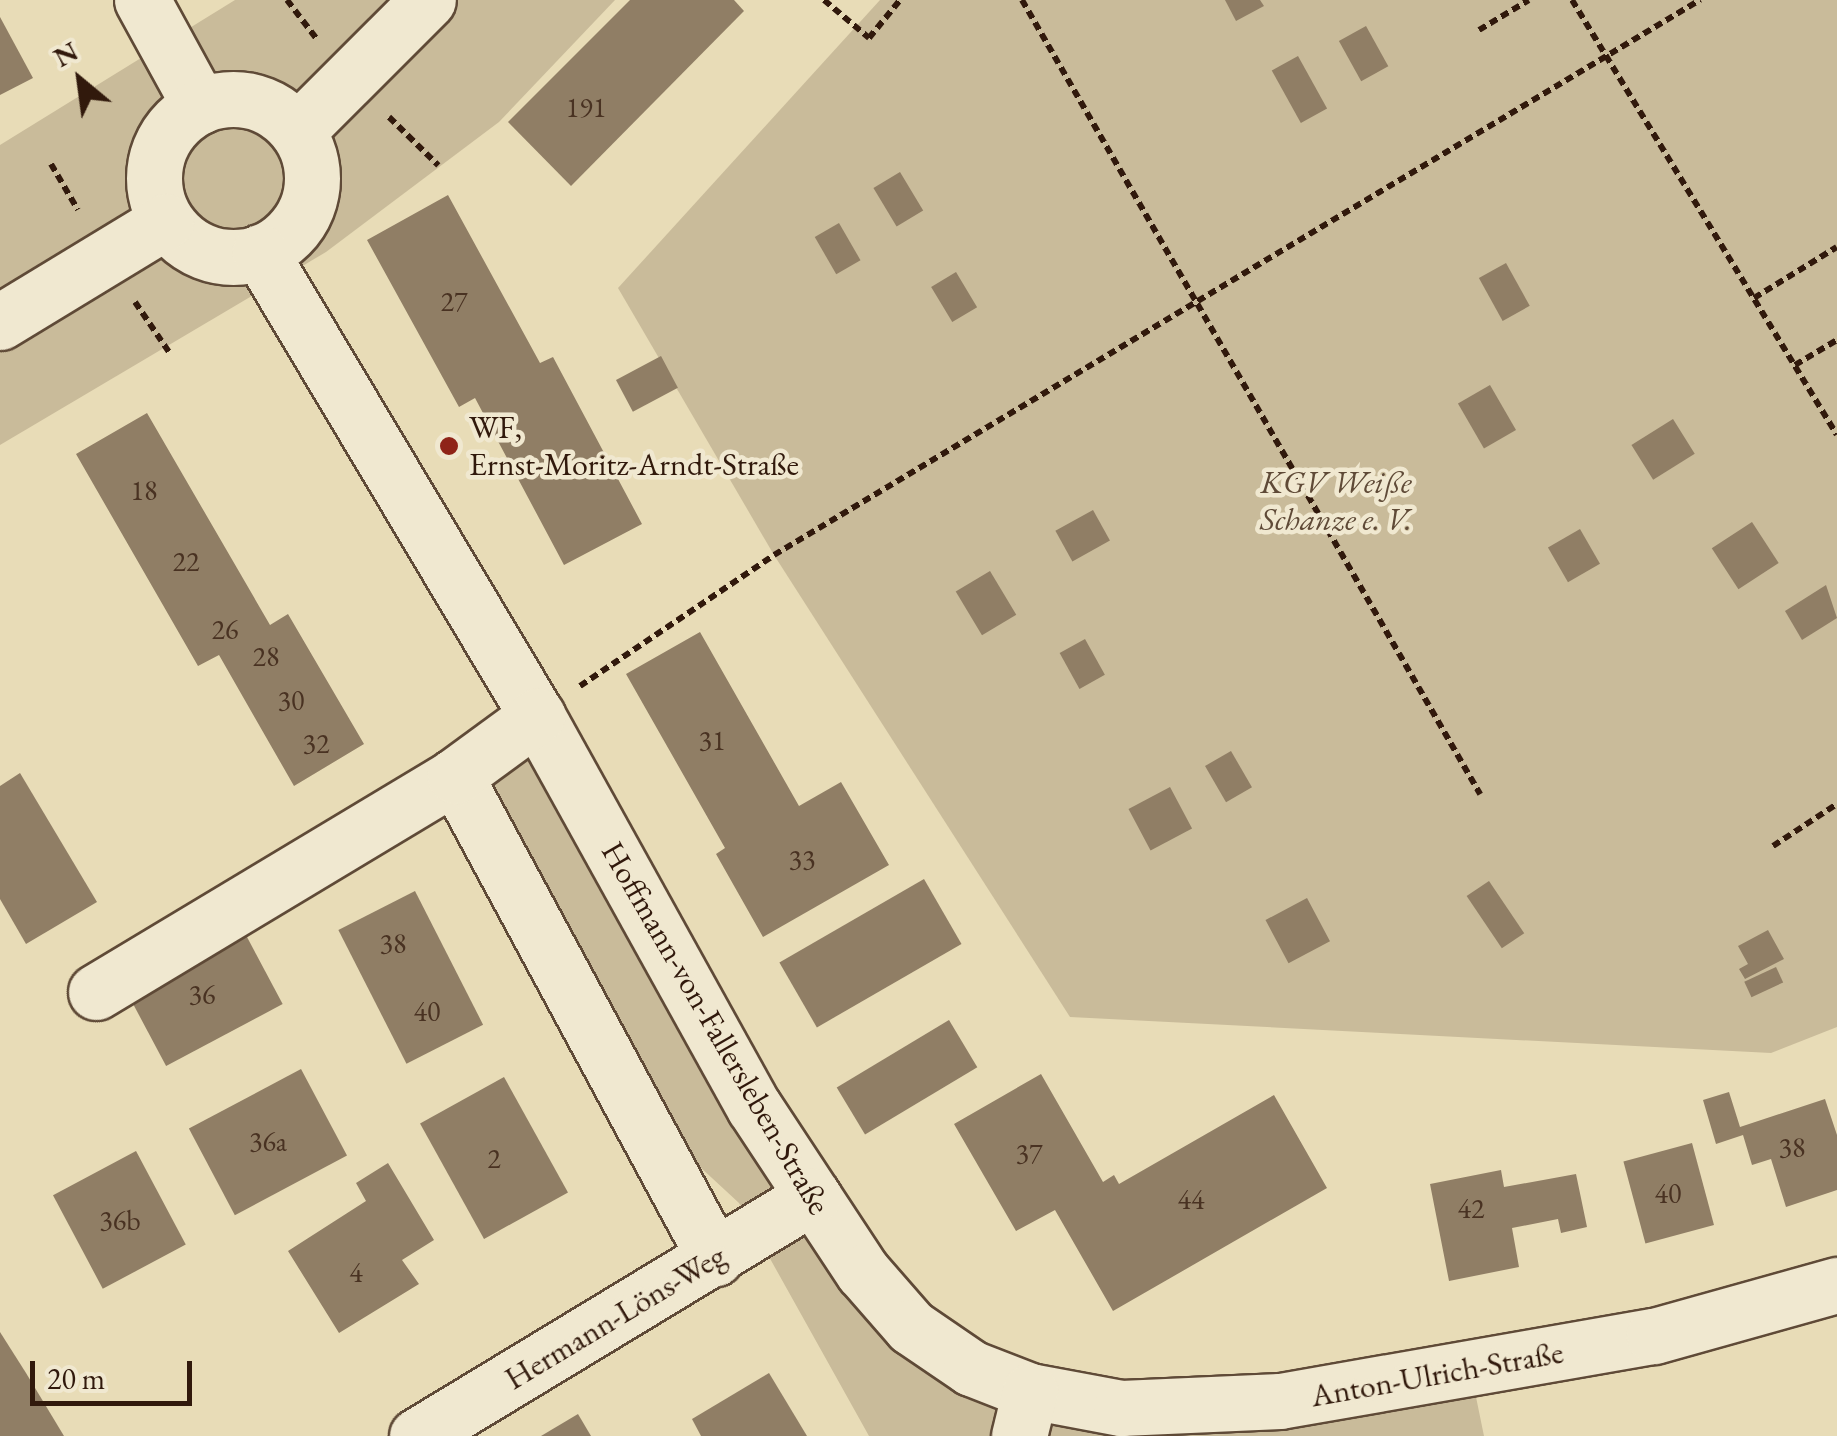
<!DOCTYPE html>
<html>
<head>
<meta charset="utf-8">
<style>
	body { margin:0 }
	#map { position:relative; width:1837px; height:1436px; overflow:hidden; background:#e8dcb7; font-family:"EB Garamond",serif }
	div>[style] { position:absolute }
	.green>* { inset:0; background:#c9bb9a }
	.building>* { inset:0; background:#907e65; transform-origin:0 0 }
	.path>* { height:6px; margin-top:-3px; transform-origin:0; background:repeating-linear-gradient(90deg,#31190c 0 8px,transparent 0 13px) }
	.roads { filter:drop-shadow(2px 0 #5f4a37) drop-shadow(-2px 0 #5f4a37) drop-shadow(0 2px #5f4a37) drop-shadow(0 -2px #5f4a37) }
	.minor>* { height:55px; margin:-27.5px; padding:0 27.5px; transform-origin:27.5px; border-radius:27.5px; background:#f0e8d0 }
	.minor>.ring { margin:-27.5px; padding:0; box-sizing:content-box; background:none; border:55px solid #f0e8d0; border-radius:50% }
	.dots>* { width:28px; height:28px; translate:-50% -50%; box-sizing:border-box; border:5px solid #f0e8d0; border-radius:50% }
	span { translate:-50% -50%; white-space:nowrap; text-align:center; line-height:1.15; -webkit-text-stroke:9px #f0e8d0; paint-order:stroke }
	.number-label { font-size:28px; color:#493222 }
	.number-label span { -webkit-text-stroke-width:0 }
	.poi-label { font-size:32px; color:#31190c }
	.left { translate:0 -50%; text-align:left }
	.park-label { font-size:32px; color:#5f4a37; font-style:italic }
	.street-label { font-size:32px; color:#31190c }
	.north { position:absolute; left:30px; top:30px; width:100px; height:100px; -webkit-text-stroke:8px #f0e8d0; paint-order:stroke; rotate:331deg; font-size:28px; font-weight:700; line-height:40px; text-align:center; color:#31190c }
	.north::after { content:''; display:block; margin:auto; width:35px; height:45px; background:#31190c; clip-path:polygon(50% 0,100% 100%,50% 72%,0 100%) }
	.scale { position:absolute; left:30px; top:1361px; width:162px; height:45px; box-sizing:border-box; border:5px solid #31190c; border-top:0; padding-left:12px; font-size:30px; line-height:35px; white-space:nowrap; color:#31190c; -webkit-text-stroke:8px #f0e8d0; paint-order:stroke }
</style>
</head>
<body>
<div id="map">
	<div class="green">
		<i style="clip-path:polygon(235px 0,615px 0,499px 122px,326px 252px,0 445px,0 145px)"></i>
		<i style="clip-path:polygon(880px 0,1837px 0,1837px 1027px,1771px 1053px,1070px 1017px,774px 555px,618px 288px)"></i>
		<i style="clip-path:polygon(530px 754px,894px 1348px,946px 1385px,1021px 1419px,1114px 1433px,1232px 1429px,1476px 1397px,1484px 1436px,869px 1436px,739px 1203px,699px 1166px,486px 779px)"></i>
	</div>
	<div class="building">
		<i style="clip-path:polygon(630px 0,734px 0,744px 11px,571px 186px,508px 122px)"></i>
		<i style="clip-path:polygon(1225px 0,1260px 0,1264px 6px,1236px 21px)"></i>
		<i style="clip-path:polygon(0 17px,33px 78px,0 95px)"></i>
		<i style="left:1366px;top:26px;width:46px;height:31px;rotate:61deg"></i>
		<i style="left:1298px;top:56px;width:60px;height:30px;rotate:61deg"></i>
		<i style="left:900px;top:172px;width:45px;height:31px;rotate:59deg"></i>
		<i style="clip-path:polygon(448px 195px,540px 363px,553px 357px,642px 524px,564px 565px,475px 398px,459px 407px,367px 240px)"></i>
		<i style="left:839px;top:223px;width:43px;height:28px;rotate:60deg"></i>
		<i style="left:1506px;top:263px;width:49px;height:31px;rotate:61deg"></i>
		<i style="left:956px;top:272px;width:41px;height:29px;rotate:59deg"></i>
		<i style="left:661px;top:356px;width:36px;height:51px;rotate:62deg"></i>
		<i style="left:1490px;top:385px;width:52px;height:37px;rotate:60deg"></i>
		<i style="clip-path:polygon(147px 413px,270px 625px,288px 614px,364px 744px,294px 786px,219px 655px,198px 666px,76px 454px)"></i>
		<i style="left:1673px;top:419px;width:41px;height:49px;rotate:58deg"></i>
		<i style="left:1093px;top:510px;width:35px;height:43px;rotate:61deg"></i>
		<i style="left:1752px;top:522px;width:49px;height:48px;rotate:57deg"></i>
		<i style="left:1580px;top:529px;width:40px;height:37px;rotate:60deg"></i>
		<i style="left:990px;top:571px;width:51px;height:40px;rotate:59deg"></i>
		<i style="clip-path:polygon(1826px 585px,1837px 618px,1802px 640px,1785px 611px)"></i>
		<i style="clip-path:polygon(700px 632px,799px 806px,841px 782px,889px 865px,763px 937px,716px 854px,725px 848px,626px 674px)"></i>
		<i style="left:1085px;top:639px;width:41px;height:29px;rotate:61deg"></i>
		<i style="left:1231px;top:751px;width:42px;height:30px;rotate:60deg"></i>
		<i style="clip-path:polygon(20px 773px,97px 902px,26px 944px,0 899px,0 786px)"></i>
		<i style="left:1170px;top:787px;width:47px;height:47px;rotate:62deg"></i>
		<i style="left:924px;top:879px;width:75px;height:167px;rotate:60deg"></i>
		<i style="left:1489px;top:881px;width:63px;height:27px;rotate:56deg"></i>
		<i style="left:415px;top:891px;width:150px;height:86px;rotate:63deg"></i>
		<i style="left:1307px;top:898px;width:49px;height:47px;rotate:62deg"></i>
		<i style="left:239px;top:922px;width:93px;height:132px;rotate:62deg"></i>
		<i style="clip-path:polygon(1768px 930px,1784px 959px,1745px 979px,1739px 969px,1748px 964px,1738px 946px)"></i>
		<i style="left:1776px;top:967px;width:17px;height:35px;rotate:65deg"></i>
		<i style="left:949px;top:1020px;width:55px;height:131px;rotate:59deg"></i>
		<i style="left:301px;top:1069px;width:98px;height:127px;rotate:62deg"></i>
		<i style="clip-path:polygon(1041px 1074px,1103px 1182px,1114px 1175px,1119px 1184px,1274px 1095px,1327px 1188px,1113px 1311px,1055px 1210px,1016px 1231px,954px 1124px)"></i>
		<i style="left:504px;top:1077px;width:132px;height:96px;rotate:61deg"></i>
		<i style="clip-path:polygon(1729px 1092px,1740px 1127px,1825px 1099px,1837px 1135px,1837px 1190px,1786px 1207px,1771px 1159px,1752px 1165px,1743px 1135px,1716px 1144px,1703px 1100px)"></i>
		<i style="left:1692px;top:1143px;width:85px;height:71px;rotate:75deg"></i>
		<i style="left:136px;top:1151px;width:106px;height:94px;rotate:62deg"></i>
		<i style="clip-path:polygon(388px 1163px,434px 1240px,402px 1260px,419px 1284px,339px 1333px,288px 1251px,366px 1201px,356px 1183px)"></i>
		<i style="clip-path:polygon(1501px 1170px,1504px 1187px,1576px 1174px,1587px 1227px,1561px 1233px,1558px 1219px,1512px 1228px,1519px 1267px,1449px 1281px,1430px 1184px)"></i>
		<i style="clip-path:polygon(0 1332px,26px 1373px,64px 1436px,0 1436px)"></i>
		<i style="clip-path:polygon(769px 1373px,807px 1436px,701px 1436px,692px 1419px)"></i>
		<i style="clip-path:polygon(578px 1414px,591px 1436px,541px 1436px)"></i>
	</div>
	<div class="path">
		<i style="left:287px;top:0;width:48px;rotate:52.7deg"></i>
		<i style="left:824px;top:0;width:59px;rotate:40.2deg"></i>
		<i style="left:869px;top:38px;width:49px;rotate:-50.8deg"></i>
		<i style="left:1022px;top:0;width:917px;rotate:60.02deg"></i>
		<i style="left:1572px;top:0;width:509px;rotate:58.65deg"></i>
		<i style="left:1479px;top:30px;width:58px;rotate:-31deg"></i>
		<i style="left:389px;top:117px;width:69px;rotate:44.4deg"></i>
		<i style="left:51px;top:164px;width:53px;rotate:59.6deg"></i>
		<i style="left:1754px;top:298px;width:97px;rotate:-31.6deg"></i>
		<i style="left:135px;top:302px;width:60px;rotate:55.8deg"></i>
		<i style="left:1795px;top:365px;width:49px;rotate:-30.8deg"></i>
		<i style="left:580px;top:686px;width:234px;rotate:-34deg"></i>
		<i style="left:774px;top:555px;width:1080px;rotate:-30.94deg"></i>
		<i style="left:1773px;top:846px;width:77px;rotate:-33.3deg"></i>
	</div>
	<div class="roads">
		<div class="minor">
			<i style="left:142px;top:0;width:121px;rotate:61.3deg"></i>
			<i class="ring" style="left:154px;top:99px;width:103px;height:103px"></i>
			<i style="left:297px;top:131px;width:185px;rotate:-45deg"></i>
			<i style="left:260px;top:252px;width:540px;rotate:59.16deg"></i>
			<i style="left:537px;top:716px;width:447px;rotate:61deg"></i>
			<i style="left:754px;top:1107px;width:198px;rotate:56.6deg"></i>
			<i style="left:863px;top:1272px;width:73px;rotate:48.9deg"></i>
			<i style="left:911px;top:1327px;width:73px;rotate:34.3deg"></i>
			<i style="left:971px;top:1368px;width:63px;rotate:21.3deg"></i>
			<i style="left:1030px;top:1391px;width:93px;rotate:10.6deg"></i>
			<i style="left:1121px;top:1408px;width:159px;rotate:-2.5deg"></i>
			<i style="left:1280px;top:1401px;width:380px;rotate:-9.9deg"></i>
			<i style="left:1654px;top:1336px;width:190px;rotate:-15.6deg"></i>
			<i style="left:0;top:322px;width:194px;rotate:-31.3deg"></i>
			<i style="left:455px;top:776px;width:548px;rotate:61.66deg"></i>
			<i style="left:96px;top:992px;width:419px;rotate:-31deg"></i>
			<i style="left:455px;top:776px;width:102px;rotate:-36.2deg"></i>
			<i style="left:417px;top:1436px;width:463px;rotate:-31.2deg"></i>
			<i style="left:1019px;top:1436px;width:46px;rotate:-76.3deg"></i>
		</div>
	</div>
	<div class="dots">
		<i style="left:449px;top:446px;background:#8f2418"></i>
	</div>
	<div class="number-label">
		<span style="left:586px;top:107px">191</span>
		<span style="left:454px;top:301px">27</span>
		<span style="left:144px;top:490px">18</span>
		<span style="left:186px;top:561px">22</span>
		<span style="left:225px;top:629px">26</span>
		<span style="left:266px;top:656px">28</span>
		<span style="left:291px;top:700px">30</span>
		<span style="left:712px;top:740px">31</span>
		<span style="left:316px;top:743px">32</span>
		<span style="left:802px;top:859px">33</span>
		<span style="left:393px;top:943px">38</span>
		<span style="left:202px;top:994px">36</span>
		<span style="left:427px;top:1011px">40</span>
		<span style="left:268px;top:1141px">36a</span>
		<span style="left:1792px;top:1147px">38</span>
		<span style="left:1029px;top:1153px">37</span>
		<span style="left:494px;top:1158px">2</span>
		<span style="left:1668px;top:1193px">40</span>
		<span style="left:1191px;top:1199px">44</span>
		<span style="left:1471px;top:1208px">42</span>
		<span style="left:120px;top:1220px">36b</span>
		<span style="left:356px;top:1272px">4</span>
	</div>
	<div class="poi-label">
		<span class="left" style="left:469px;top:446px">WF,<br>Ernst-Moritz-Arndt-Straße</span>
	</div>
	<div class="park-label">
		<span style="left:1336px;top:501px">KGV Weiße<br>Schanze e. V.</span>
	</div>
	<div class="street-label">
		<span style="left:716px;top:1028px;rotate:60deg">Hoffmann-von-Fallersleben-Straße</span>
		<span style="left:615px;top:1317px;rotate:-31deg">Hermann-Löns-Weg</span>
		<span style="left:1437px;top:1374px;rotate:-10deg">Anton-Ulrich-Straße</span>
	</div>
	<div class="north">N</div>
	<div class="scale">20 m</div>
</div>
</body>
</html>
